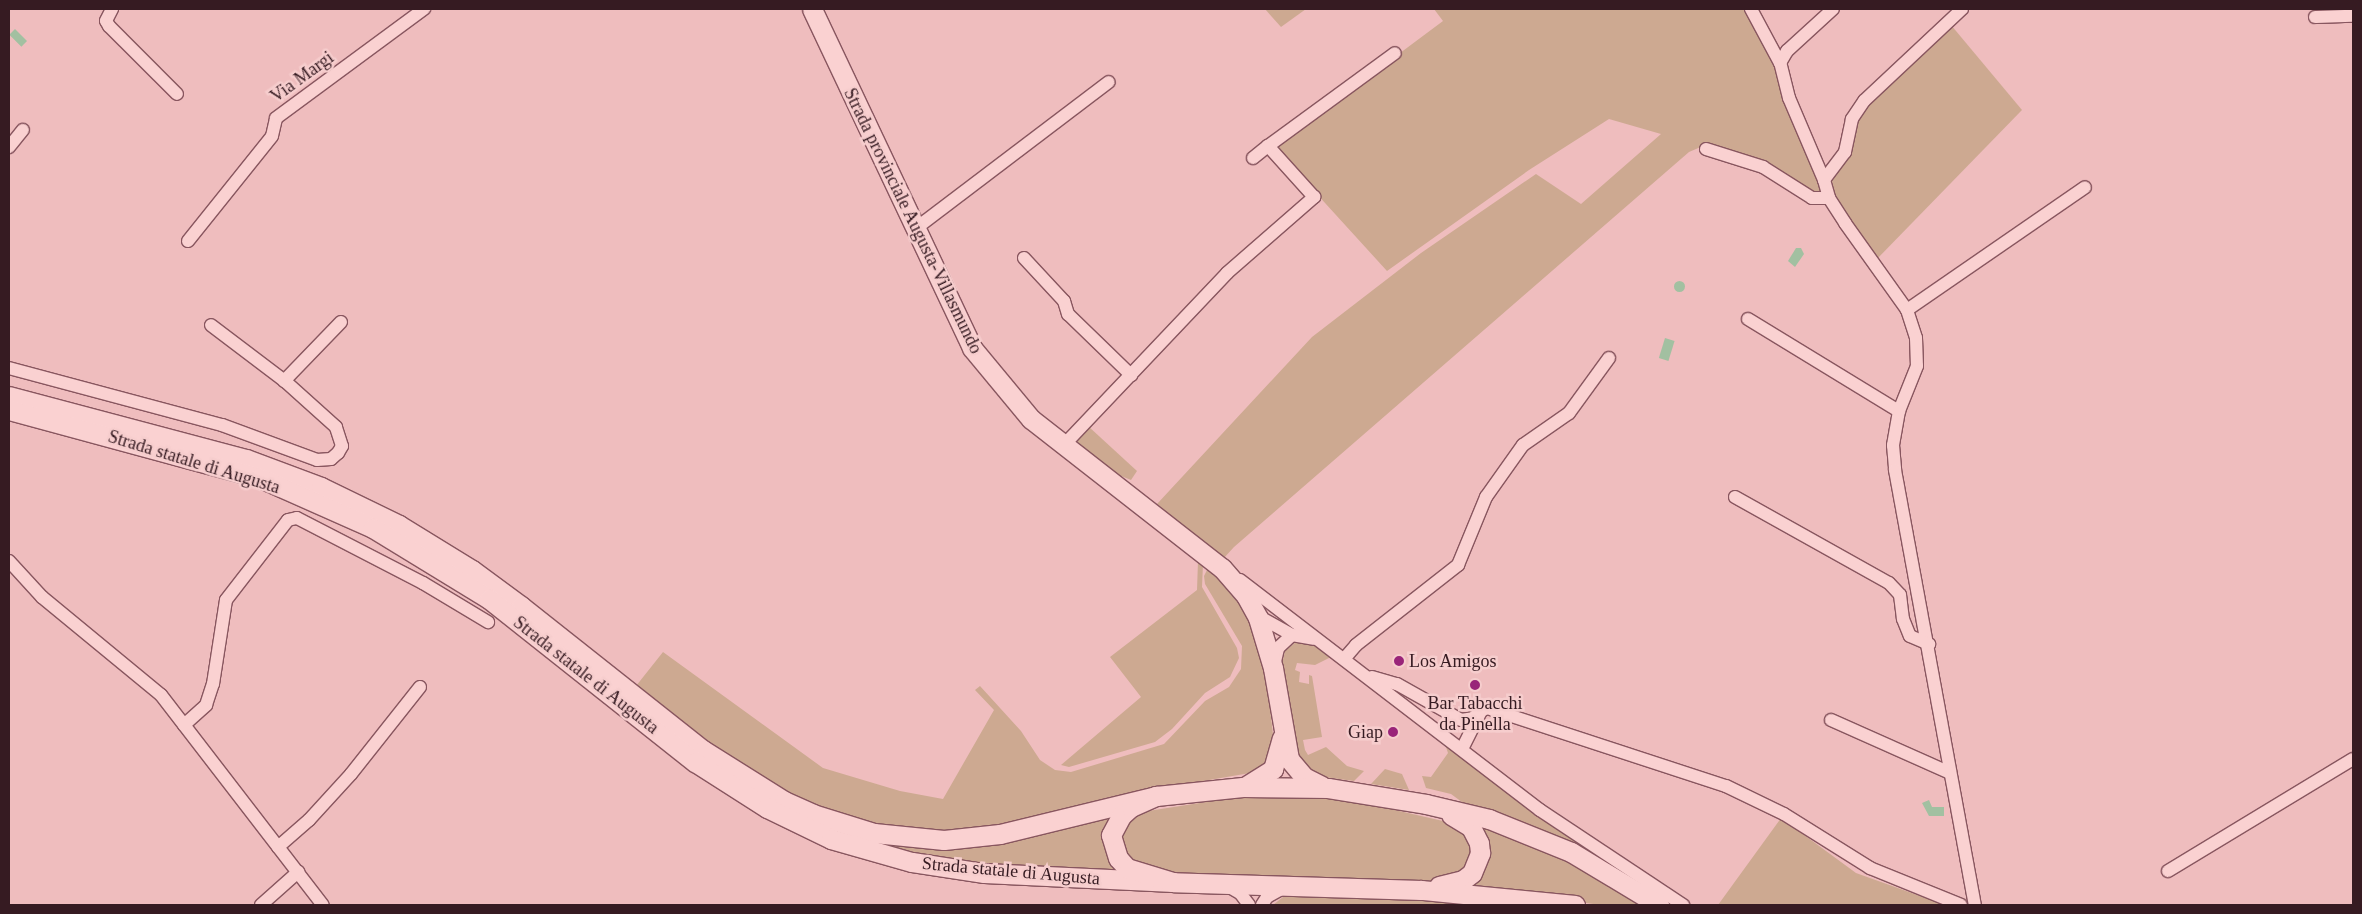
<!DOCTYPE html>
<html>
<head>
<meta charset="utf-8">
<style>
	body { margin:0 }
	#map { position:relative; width:2362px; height:914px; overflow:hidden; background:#efbdbe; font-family:"Times New Roman",serif }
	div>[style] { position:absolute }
	.green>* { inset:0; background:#cda991 }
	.water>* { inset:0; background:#a2c0a1; transform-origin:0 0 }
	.round { border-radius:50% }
	.roads { filter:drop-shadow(1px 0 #88565f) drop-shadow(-1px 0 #88565f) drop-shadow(0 1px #88565f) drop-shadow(0 -1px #88565f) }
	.minor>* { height:12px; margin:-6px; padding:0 6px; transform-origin:6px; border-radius:6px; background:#fad1d1 }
	.secondary>* { height:19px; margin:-9.5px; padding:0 9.5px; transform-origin:9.5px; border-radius:9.5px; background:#fad1d1 }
	.dots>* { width:14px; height:14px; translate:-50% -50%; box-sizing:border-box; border:2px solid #f6cdcd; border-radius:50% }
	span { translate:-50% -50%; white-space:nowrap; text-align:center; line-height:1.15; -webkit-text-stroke:5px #f6cdcd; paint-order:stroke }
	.street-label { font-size:18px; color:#361b22 }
	.poi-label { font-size:18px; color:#361b22 }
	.left { translate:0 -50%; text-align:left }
	.right { translate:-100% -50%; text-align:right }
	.frame { position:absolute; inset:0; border:10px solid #361b22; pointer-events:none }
</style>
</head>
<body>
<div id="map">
	<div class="green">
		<i style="clip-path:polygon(1265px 9px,1306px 9px,1281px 27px)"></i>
		<i style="clip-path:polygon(1434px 9px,1746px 9px,1777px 70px,1823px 193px,1812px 194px,1703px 146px,1689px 152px,1234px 547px,1223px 559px,1157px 504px,1312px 337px,1421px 253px,1536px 174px,1581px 204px,1661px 134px,1609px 119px,1529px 170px,1387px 271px,1274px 147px,1443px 21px)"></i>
		<i style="clip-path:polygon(1951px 25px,2022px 110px,1876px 260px,1833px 194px,1832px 178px,1862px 110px)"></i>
		<i style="clip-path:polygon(1088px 426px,1137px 471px,1131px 480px,1109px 471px,1076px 446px,1079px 437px)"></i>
		<i style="clip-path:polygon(1198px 561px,1203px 564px,1202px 587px,1237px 648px,1239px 658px,1230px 677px,1205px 693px,1172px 729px,1155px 742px,1069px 767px,1061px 765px,1141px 697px,1110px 657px,1197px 590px)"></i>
		<i style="clip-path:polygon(1209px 566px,1236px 596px,1252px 626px,1265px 666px,1274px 743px,1271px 760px,1250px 773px,1110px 797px,993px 828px,928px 832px,876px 825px,809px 803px,744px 768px,636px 686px,663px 652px,823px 768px,900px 791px,943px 799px,994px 710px,975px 690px,980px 686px,1021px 731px,1040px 760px,1055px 770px,1071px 772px,1164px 744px,1205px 701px,1229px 687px,1241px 669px,1242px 646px,1205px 584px,1204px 576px)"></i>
		<i style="clip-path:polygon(1296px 642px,1313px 644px,1331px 657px,1315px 665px,1297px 663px,1295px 670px,1300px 672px,1299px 682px,1309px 684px,1309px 675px,1312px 676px,1322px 737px,1303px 740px,1305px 750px,1308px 755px,1326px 747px,1347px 766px,1364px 771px,1354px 781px,1316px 776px,1300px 766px,1287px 712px,1282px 664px,1285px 651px)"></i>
		<i style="clip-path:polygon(1445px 744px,1678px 905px,1671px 905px,1652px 892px,1466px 805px,1451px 794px,1426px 788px,1422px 776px,1431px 777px,1448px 753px)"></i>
		<i style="clip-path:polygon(1385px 769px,1402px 774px,1409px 790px,1371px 784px)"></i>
		<i style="clip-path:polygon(1312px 797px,1360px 802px,1456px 824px,1474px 843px,1467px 870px,1432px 882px,1150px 872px,1130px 864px,1118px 839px,1122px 826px,1134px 816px,1148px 811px,1232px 798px)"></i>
		<i style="clip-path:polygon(788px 809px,882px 841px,1113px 812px,1121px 872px,1015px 871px,900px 853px)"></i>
		<i style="clip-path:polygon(1781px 818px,1856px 873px,1945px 905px,1718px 905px)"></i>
		<i style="clip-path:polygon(1485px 824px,1549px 848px,1649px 905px,1600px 905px,1471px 886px,1488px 857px,1480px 827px)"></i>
		<i style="clip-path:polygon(1292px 896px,1391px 899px,1496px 905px,1273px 905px,1283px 897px)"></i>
	</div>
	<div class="water">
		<i style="left:15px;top:29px;width:17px;height:8px;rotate:45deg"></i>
		<i style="clip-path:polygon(1796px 248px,1801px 248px,1804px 254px,1795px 267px,1788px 261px)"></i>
		<i class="round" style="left:1673.5px;top:280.5px;width:11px;height:11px"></i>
		<i style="left:1665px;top:338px;width:10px;height:21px;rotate:17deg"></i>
		<i style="clip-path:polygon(1929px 800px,1932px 807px,1944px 807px,1944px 816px,1929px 816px,1922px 803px)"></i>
	</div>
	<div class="roads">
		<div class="minor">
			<i style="left:112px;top:9px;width:13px;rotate:117deg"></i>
			<i style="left:106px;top:21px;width:6px;rotate:59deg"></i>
			<i style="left:109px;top:26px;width:96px;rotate:45deg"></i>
			<i style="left:1751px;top:9px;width:61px;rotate:61.8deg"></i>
			<i style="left:1962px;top:9px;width:134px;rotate:136.8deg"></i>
			<i style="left:1864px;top:101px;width:22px;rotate:124deg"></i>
			<i style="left:1852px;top:119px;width:34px;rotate:102deg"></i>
			<i style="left:1845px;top:152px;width:35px;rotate:127deg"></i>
			<i style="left:1824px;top:180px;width:19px;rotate:74deg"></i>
			<i style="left:1829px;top:198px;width:30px;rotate:57deg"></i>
			<i style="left:1845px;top:223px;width:107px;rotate:54.5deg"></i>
			<i style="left:1907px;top:310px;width:29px;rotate:72deg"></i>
			<i style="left:1916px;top:338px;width:28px;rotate:88deg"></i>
			<i style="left:1917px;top:366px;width:48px;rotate:111.8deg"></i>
			<i style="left:1899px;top:411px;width:35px;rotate:100deg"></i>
			<i style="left:1893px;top:445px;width:25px;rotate:85deg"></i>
			<i style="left:1895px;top:470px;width:442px;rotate:79.6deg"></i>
			<i style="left:2315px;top:17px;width:38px;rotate:-2deg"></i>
			<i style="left:9px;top:147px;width:22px;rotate:-51deg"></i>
			<i style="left:1706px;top:149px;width:60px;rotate:17.5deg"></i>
			<i style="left:1763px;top:167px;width:58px;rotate:32.3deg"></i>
			<i style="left:1812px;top:198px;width:17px"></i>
			<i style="left:1253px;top:158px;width:19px;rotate:-39deg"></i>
			<i style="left:1824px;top:180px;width:89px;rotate:-113.1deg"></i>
			<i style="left:1789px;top:98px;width:36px;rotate:-104deg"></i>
			<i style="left:1780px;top:63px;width:14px;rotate:-60deg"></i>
			<i style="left:1787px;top:51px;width:62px;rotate:-42.4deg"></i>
			<i style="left:915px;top:229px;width:243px;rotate:-37.2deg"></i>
			<i style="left:188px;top:241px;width:134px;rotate:-51.3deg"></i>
			<i style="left:272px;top:136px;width:18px;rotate:-77deg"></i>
			<i style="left:276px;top:118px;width:184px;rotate:-36.4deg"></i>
			<i style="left:1024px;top:258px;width:59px;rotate:47.1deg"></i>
			<i style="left:1064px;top:301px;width:14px;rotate:73deg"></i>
			<i style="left:1068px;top:314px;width:88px;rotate:44.1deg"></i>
			<i style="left:1907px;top:310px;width:216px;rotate:-34.6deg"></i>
			<i style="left:1748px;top:319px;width:177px;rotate:31.4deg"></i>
			<i style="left:9px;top:368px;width:220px;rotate:15deg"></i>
			<i style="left:222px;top:425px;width:101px;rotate:20.2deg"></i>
			<i style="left:317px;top:460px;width:14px;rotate:-4deg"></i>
			<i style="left:331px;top:459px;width:9px;rotate:-41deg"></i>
			<i style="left:338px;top:453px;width:8px;rotate:-60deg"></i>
			<i style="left:342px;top:446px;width:20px;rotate:-108deg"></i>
			<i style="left:336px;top:427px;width:67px;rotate:-138deg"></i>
			<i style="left:286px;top:382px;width:94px;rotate:-142.8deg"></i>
			<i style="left:284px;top:381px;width:82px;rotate:-46deg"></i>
			<i style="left:1063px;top:446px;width:238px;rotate:-46.5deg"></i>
			<i style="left:1227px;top:273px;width:116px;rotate:-41.1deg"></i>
			<i style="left:1314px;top:197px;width:69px;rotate:-132deg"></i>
			<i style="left:1268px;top:146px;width:157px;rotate:-36.2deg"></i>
			<i style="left:1735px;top:497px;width:176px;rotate:29.2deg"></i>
			<i style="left:1889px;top:583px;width:16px;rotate:47deg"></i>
			<i style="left:1900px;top:595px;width:24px;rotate:83deg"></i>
			<i style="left:1903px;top:619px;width:18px;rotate:68deg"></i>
			<i style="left:1910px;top:636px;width:21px;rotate:23deg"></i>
			<i style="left:9px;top:561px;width:49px;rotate:47.5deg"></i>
			<i style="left:42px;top:597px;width:154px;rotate:39.5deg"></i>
			<i style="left:161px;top:695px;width:265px;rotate:52.4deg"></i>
			<i style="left:1240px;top:580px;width:378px;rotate:37.5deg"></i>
			<i style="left:1540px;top:810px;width:172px;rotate:33.6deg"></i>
			<i style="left:1258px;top:616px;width:39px;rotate:29deg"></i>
			<i style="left:1344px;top:659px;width:18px;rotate:-49deg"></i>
			<i style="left:1356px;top:645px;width:130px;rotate:-38.1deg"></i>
			<i style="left:1458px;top:565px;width:74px;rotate:-67.6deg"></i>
			<i style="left:1486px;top:497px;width:64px;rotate:-54.6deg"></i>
			<i style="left:1523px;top:445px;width:56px;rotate:-34.8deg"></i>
			<i style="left:1569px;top:413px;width:68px;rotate:-54deg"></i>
			<i style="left:1274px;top:666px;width:18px;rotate:-77deg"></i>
			<i style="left:1278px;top:648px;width:19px;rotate:-43deg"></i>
			<i style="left:1292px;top:635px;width:22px;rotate:10deg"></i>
			<i style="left:1372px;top:677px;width:26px;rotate:16deg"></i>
			<i style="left:1397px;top:684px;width:73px;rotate:29.4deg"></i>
			<i style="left:1461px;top:720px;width:12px;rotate:-9deg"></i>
			<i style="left:1473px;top:718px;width:11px;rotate:-41deg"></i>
			<i style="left:1831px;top:720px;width:130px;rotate:24deg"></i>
			<i style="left:184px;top:725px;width:30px;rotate:-42deg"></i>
			<i style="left:206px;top:705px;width:22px;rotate:-72deg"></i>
			<i style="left:213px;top:684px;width:85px;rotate:-81.2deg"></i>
			<i style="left:226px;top:600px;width:101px;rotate:-52.2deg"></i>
			<i style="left:288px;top:520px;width:9px;rotate:-13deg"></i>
			<i style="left:297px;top:518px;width:142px;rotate:27.3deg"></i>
			<i style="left:423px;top:583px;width:76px;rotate:31deg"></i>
			<i style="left:1462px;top:749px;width:42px;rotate:-63.4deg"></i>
			<i style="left:1481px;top:711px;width:7px;rotate:-27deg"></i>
			<i style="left:1487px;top:708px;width:251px;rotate:18.1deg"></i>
			<i style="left:1726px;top:786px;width:64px;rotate:25.8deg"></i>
			<i style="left:1784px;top:814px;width:102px;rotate:32.1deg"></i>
			<i style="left:1870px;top:868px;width:98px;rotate:22.1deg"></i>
			<i style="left:278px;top:847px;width:41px;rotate:-41.1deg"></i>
			<i style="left:309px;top:820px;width:62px;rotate:-47.6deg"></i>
			<i style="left:351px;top:774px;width:111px;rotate:-51.6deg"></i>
			<i style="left:2168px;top:871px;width:216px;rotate:-31.2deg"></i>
			<i style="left:1226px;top:885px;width:16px;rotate:30deg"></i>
			<i style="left:1240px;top:893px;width:15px;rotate:53deg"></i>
			<i style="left:261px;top:905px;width:50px;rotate:-41.7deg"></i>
			<i style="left:1262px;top:905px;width:9px;rotate:-58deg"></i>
			<i style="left:1267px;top:897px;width:21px;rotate:-29deg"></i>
		</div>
		<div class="secondary">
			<i style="left:812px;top:9px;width:375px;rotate:64.7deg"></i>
			<i style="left:972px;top:348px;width:92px;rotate:50.3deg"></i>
			<i style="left:1031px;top:419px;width:242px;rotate:38deg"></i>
			<i style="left:1222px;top:568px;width:37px;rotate:49deg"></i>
			<i style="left:1246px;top:596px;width:25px;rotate:61deg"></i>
			<i style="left:1258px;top:618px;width:52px;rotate:73.3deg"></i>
			<i style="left:1273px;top:668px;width:92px;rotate:80deg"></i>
			<i style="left:1289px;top:759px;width:23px;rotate:50deg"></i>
			<i style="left:1304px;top:777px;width:20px;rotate:27deg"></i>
			<i style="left:9px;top:396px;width:245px;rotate:14.9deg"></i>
			<i style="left:246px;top:459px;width:80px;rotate:20.5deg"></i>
			<i style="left:321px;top:487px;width:87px;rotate:26deg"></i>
			<i style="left:399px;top:525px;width:86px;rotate:31.7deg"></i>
			<i style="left:472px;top:570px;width:61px;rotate:36.3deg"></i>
			<i style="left:521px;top:606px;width:232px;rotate:38.4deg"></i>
			<i style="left:703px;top:750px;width:96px;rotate:32.2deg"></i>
			<i style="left:784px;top:801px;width:32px;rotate:24deg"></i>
			<i style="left:813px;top:814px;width:64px;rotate:17.3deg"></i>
			<i style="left:874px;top:833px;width:70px;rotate:5.7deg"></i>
			<i style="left:944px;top:840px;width:56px;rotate:-6.1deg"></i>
			<i style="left:1000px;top:834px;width:161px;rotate:-13.7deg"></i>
			<i style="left:9px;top:410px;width:260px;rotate:15.2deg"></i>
			<i style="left:260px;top:478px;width:124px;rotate:23.9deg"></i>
			<i style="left:373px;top:528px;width:136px;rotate:31.5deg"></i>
			<i style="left:489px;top:599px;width:263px;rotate:38.4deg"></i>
			<i style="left:695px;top:762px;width:85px;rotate:32.6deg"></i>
			<i style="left:767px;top:808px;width:71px;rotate:25.8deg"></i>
			<i style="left:831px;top:839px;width:84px;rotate:15.9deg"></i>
			<i style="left:912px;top:862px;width:73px;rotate:8.7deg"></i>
			<i style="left:984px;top:873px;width:189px;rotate:2.7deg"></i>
			<i style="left:1246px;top:786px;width:32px;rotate:-32deg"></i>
			<i style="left:1273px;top:769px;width:32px;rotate:-74deg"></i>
			<i style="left:1439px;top:886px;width:25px;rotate:-14deg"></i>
			<i style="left:1463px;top:880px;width:11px;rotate:-38deg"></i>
			<i style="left:1472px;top:873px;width:22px;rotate:-68deg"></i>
			<i style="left:1480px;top:853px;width:10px;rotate:-96deg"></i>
			<i style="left:1479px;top:843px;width:18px;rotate:-117deg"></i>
			<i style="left:1471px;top:827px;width:23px;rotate:-149deg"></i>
			<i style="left:1575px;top:905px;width:155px;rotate:-174.4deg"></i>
			<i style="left:1421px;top:890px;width:248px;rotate:-178.2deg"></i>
			<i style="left:1173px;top:882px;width:48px;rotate:-163.1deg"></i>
			<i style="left:1127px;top:868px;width:13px;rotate:-132deg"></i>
			<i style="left:1118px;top:858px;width:24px;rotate:-107deg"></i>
			<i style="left:1111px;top:835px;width:21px;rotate:-62deg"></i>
			<i style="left:1121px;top:816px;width:13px;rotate:-42deg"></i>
			<i style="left:1131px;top:807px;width:27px;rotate:-24deg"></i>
			<i style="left:1156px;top:796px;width:87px;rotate:-5.9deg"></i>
			<i style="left:1243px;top:787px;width:85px;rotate:0.7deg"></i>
			<i style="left:1328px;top:788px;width:99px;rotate:9.3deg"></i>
			<i style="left:1426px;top:804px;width:65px;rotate:13.4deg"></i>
			<i style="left:1489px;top:819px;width:88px;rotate:21.9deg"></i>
			<i style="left:1571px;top:852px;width:103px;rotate:31.1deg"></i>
		</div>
	</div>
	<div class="dots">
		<i style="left:1399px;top:661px;background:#992479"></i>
		<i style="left:1475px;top:685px;background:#992479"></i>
		<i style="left:1393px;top:732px;background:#992479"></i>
	</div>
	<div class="street-label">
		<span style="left:302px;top:77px;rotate:-36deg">Via Margi</span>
		<span style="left:913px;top:221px;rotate:64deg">Strada provinciale Augusta-Villasmundo</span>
		<span style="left:194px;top:462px;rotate:17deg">Strada statale di Augusta</span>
		<span style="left:586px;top:675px;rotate:38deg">Strada statale di Augusta</span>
		<span style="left:1011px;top:871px;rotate:5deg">Strada statale di Augusta</span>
	</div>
	<div class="poi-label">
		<span class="left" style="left:1409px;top:661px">Los Amigos</span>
		<span style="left:1475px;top:714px">Bar Tabacchi<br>da Pinella</span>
		<span class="right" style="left:1383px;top:732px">Giap</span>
	</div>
	<div class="frame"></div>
</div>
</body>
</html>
